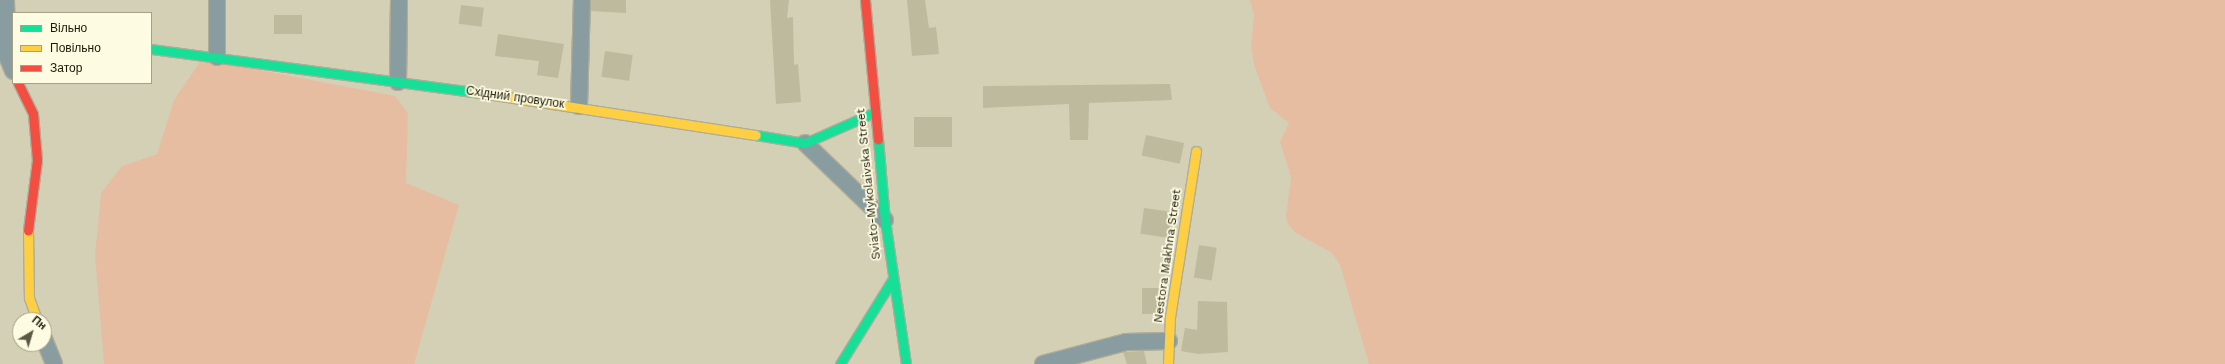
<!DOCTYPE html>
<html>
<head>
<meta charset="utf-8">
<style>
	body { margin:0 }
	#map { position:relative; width:2225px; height:364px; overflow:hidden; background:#d3d0b6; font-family:"Work Sans",sans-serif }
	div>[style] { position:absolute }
	.green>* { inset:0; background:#e7bda1 }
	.building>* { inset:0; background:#bdba9e; transform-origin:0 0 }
	.roads { filter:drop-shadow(1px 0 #afad99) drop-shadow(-1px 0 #afad99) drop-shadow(0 1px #afad99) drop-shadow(0 -1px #afad99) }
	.street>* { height:16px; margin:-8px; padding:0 8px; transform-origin:8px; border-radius:8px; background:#899c9f }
	.fast>* { height:9px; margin:-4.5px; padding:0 4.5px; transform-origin:4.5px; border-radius:4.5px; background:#16e098 }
	.slow>* { height:9px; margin:-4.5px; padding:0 4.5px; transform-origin:4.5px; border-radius:4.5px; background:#ffcf43 }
	.jam>* { height:9px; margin:-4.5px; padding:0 4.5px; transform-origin:4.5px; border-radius:4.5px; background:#f24e42 }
	span { translate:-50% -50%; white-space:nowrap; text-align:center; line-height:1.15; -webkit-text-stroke:3.5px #fdfbe2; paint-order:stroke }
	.street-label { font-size:12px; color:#1b1906 }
	.legend { position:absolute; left:12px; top:12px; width:140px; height:72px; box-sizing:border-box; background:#fdfbe2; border:1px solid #a3a18a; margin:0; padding:5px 7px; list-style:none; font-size:12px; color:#1b1906 }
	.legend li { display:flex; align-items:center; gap:8px; height:20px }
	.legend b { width:20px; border:1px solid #a3a18a }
	.north { position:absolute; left:12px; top:312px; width:40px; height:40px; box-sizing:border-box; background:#fdfbe2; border:1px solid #a3a18a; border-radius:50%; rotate:38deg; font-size:11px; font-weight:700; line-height:16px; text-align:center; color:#1b1906 }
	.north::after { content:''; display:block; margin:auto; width:14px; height:18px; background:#5b5944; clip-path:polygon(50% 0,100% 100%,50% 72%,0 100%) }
</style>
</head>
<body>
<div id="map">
	<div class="green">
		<i style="clip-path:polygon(1250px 0,2225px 0,2225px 364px,1369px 364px,1340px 265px,1332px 253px,1296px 233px,1288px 224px,1286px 217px,1291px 177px,1280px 142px,1289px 123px,1270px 108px,1254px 65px,1251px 45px,1254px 15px)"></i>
		<i style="clip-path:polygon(202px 59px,395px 96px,408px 113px,406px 183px,459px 205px,414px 364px,104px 364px,95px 255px,101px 193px,122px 166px,157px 154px,174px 100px)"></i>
	</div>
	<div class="building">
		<i style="clip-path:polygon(591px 0,626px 0,626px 13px,591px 11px)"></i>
		<i style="clip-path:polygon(770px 0,789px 0,787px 18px,793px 17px,794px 65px,798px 64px,801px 102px,776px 104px)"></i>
		<i style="clip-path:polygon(907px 0,925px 0,929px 28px,936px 27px,939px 54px,912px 56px)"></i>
		<i style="left:461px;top:5px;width:23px;height:19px;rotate:7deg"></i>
		<i style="left:274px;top:15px;width:28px;height:19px"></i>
		<i style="clip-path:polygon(498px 34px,564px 44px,558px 78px,537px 75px,539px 61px,495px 56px)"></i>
		<i style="left:605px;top:51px;width:28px;height:26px;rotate:8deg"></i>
		<i style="clip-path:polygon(1170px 84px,1172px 100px,1089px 103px,1088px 140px,1070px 140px,1069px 104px,983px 108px,983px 86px)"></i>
		<i style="left:914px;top:117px;width:38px;height:30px"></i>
		<i style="left:1146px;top:135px;width:39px;height:21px;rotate:12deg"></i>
		<i style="left:1144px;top:208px;width:28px;height:26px;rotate:8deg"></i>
		<i style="left:1199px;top:245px;width:18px;height:33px;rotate:9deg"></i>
		<i style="clip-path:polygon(1142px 288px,1162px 288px,1158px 314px,1142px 314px)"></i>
		<i style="clip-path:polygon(1198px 301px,1227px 302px,1228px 352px,1198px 354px,1181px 351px,1185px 328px,1197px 330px)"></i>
		<i style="clip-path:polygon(1144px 351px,1147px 364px,1127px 364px,1123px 352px)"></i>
	</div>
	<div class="roads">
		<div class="street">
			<i style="left:6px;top:0;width:56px;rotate:89deg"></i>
			<i style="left:7px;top:56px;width:16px;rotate:68deg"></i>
			<i style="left:217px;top:0;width:57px;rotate:90deg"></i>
			<i style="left:398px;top:82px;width:82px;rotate:-89.3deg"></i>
			<i style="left:579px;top:106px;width:106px;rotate:-88.4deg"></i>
			<i style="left:805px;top:143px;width:111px;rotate:43.9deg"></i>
			<i style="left:44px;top:339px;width:27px;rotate:68deg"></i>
			<i style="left:1043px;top:364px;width:86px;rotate:-14.8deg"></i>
			<i style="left:1126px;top:342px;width:43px;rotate:-1.3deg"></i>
		</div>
		<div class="fast">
			<i style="left:151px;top:49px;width:326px;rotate:7.6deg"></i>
			<i style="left:756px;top:135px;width:50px;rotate:9.3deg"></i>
			<i style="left:805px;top:143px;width:74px;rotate:-23.8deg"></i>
			<i style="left:878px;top:139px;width:81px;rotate:85.1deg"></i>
			<i style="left:885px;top:220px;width:146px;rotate:81.7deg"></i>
			<i style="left:840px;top:364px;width:99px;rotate:-58.2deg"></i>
		</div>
		<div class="slow">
			<i style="left:474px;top:92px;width:285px;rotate:8.7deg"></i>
			<i style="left:28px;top:230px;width:68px;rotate:89.2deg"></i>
			<i style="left:29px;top:298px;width:23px;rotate:70deg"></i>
			<i style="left:1168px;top:364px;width:47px;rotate:-87.6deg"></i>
			<i style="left:1170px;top:317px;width:168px;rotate:-81.1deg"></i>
		</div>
		<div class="jam">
			<i style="left:865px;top:0;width:140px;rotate:84.7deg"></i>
			<i style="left:18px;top:83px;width:34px;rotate:64deg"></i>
			<i style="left:33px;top:114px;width:46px;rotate:85deg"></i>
			<i style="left:37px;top:160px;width:71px;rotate:97.3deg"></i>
		</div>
	</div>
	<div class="street-label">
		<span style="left:515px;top:98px;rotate:8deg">Східний провулок</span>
		<span style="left:869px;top:184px;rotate:-96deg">Sviato-Mykolaivska Street</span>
		<span style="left:1168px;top:256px;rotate:-82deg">Nestora Makhna Street</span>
	</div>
	<ul class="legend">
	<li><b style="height:5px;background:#16e098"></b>Вільно</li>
	<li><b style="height:5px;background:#ffcf43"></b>Повільно</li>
	<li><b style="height:5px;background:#f24e42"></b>Затор</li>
	</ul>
	<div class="north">Пн</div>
</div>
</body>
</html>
